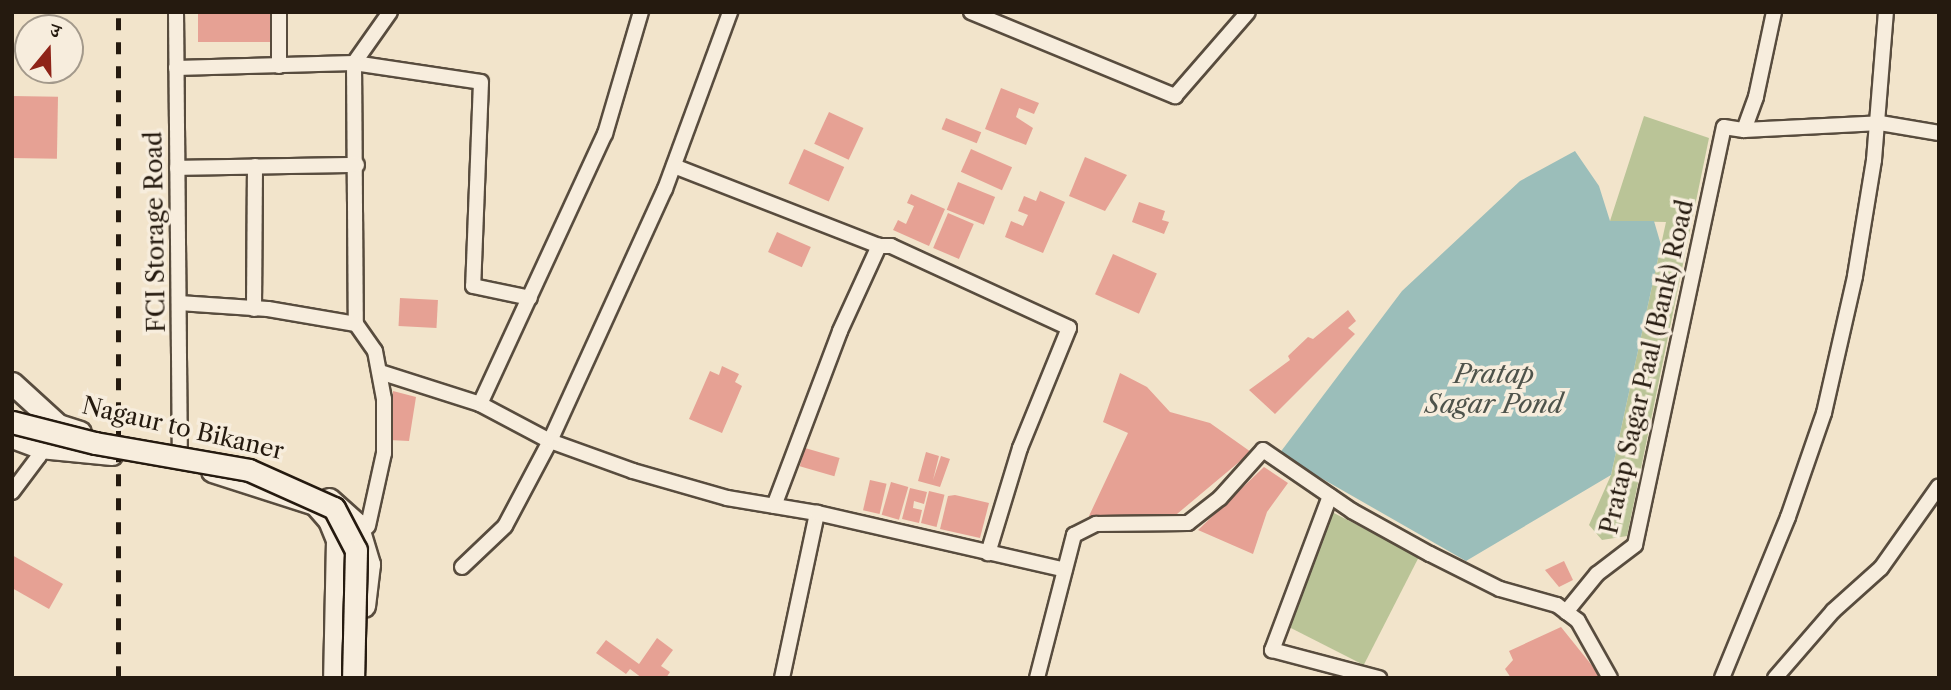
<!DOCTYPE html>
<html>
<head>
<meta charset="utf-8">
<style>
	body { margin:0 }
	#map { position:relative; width:1951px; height:690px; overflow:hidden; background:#f2e4cb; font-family:"Libre Caslon Text","Noto Serif Devanagari",serif }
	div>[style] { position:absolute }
	.green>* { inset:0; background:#bac497; transform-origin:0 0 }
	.water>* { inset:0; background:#9bbeba }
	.building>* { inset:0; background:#e6a194; transform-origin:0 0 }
	.roads { filter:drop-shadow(2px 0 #584c3e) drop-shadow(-2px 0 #584c3e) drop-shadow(0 2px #584c3e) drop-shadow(0 -2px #584c3e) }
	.street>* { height:14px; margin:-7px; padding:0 7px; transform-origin:7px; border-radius:7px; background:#f7eddd }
	.secondary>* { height:21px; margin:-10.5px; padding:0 10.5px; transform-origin:10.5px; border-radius:10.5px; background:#f7eddd }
	.rail>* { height:4.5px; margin-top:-2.25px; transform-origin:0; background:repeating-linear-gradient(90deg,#251a0f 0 12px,transparent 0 24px) }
	.bridges { filter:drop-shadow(2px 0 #251a0f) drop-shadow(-2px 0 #251a0f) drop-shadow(0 2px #251a0f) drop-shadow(0 -2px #251a0f) }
	.secondary-bridge>* { height:21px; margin:-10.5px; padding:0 10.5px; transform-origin:10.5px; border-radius:10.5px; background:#f7eddd }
	span { translate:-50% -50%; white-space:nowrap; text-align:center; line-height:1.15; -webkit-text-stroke:7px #f7eddd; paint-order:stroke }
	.street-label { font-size:24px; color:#251a0f }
	.water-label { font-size:26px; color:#4e534b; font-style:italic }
	.frame { position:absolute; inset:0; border:14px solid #251a0f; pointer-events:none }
	.north { position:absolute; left:14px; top:14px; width:70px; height:70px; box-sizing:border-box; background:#f7eddd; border:2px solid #a3998b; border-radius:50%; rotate:19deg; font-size:19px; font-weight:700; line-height:28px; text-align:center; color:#251a0f }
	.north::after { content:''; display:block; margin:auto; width:24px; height:32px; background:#8f2418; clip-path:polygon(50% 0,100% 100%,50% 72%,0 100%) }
</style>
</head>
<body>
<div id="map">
	<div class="green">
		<i style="clip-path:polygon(1644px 116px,1709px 138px,1627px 536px,1602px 540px,1589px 525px,1611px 475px,1666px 222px,1610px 221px)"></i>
		<i style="left:1330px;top:511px;width:100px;height:122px;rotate:27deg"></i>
	</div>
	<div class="water">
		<i style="clip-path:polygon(1575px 151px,1599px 186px,1610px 221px,1654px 221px,1661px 245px,1611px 475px,1466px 561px,1279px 454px,1402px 291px,1520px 181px)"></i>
	</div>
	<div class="building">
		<i style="left:198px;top:12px;width:73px;height:30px"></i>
		<i style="clip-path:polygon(1001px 88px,1039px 103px,1034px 114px,1019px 108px,1016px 117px,1033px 128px,1026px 145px,985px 129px)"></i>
		<i style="left:12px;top:96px;width:46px;height:62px;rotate:1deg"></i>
		<i style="left:829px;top:112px;width:38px;height:35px;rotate:25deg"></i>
		<i style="left:946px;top:118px;width:38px;height:12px;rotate:22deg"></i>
		<i style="left:804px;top:149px;width:44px;height:38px;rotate:24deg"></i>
		<i style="left:971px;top:149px;width:45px;height:25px;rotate:24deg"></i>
		<i style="clip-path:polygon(1085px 157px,1127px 175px,1105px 211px,1069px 196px)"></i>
		<i style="left:958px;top:182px;width:40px;height:30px;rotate:22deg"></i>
		<i style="clip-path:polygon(1040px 191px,1065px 202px,1043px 253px,1005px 237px,1011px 221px,1023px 226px,1028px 215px,1018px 211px,1024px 196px,1036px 201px)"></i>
		<i style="clip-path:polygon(911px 194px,945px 209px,929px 246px,893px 230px,898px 220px,906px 224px,914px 206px,907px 203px)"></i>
		<i style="clip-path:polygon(1139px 202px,1165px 211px,1162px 220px,1169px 222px,1164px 234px,1132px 222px)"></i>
		<i style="left:948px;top:213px;width:28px;height:38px;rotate:23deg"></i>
		<i style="left:777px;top:232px;width:37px;height:22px;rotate:24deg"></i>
		<i style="left:1113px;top:254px;width:48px;height:44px;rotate:24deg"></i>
		<i style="left:400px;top:298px;width:38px;height:28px;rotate:3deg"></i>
		<i style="clip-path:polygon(1348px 310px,1356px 321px,1348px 328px,1355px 334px,1275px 414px,1249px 390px,1290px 360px,1288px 356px,1308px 337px,1313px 339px)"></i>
		<i style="clip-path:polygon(722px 366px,739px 374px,735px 382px,742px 386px,722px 433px,689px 419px,710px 371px,719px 375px)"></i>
		<i style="clip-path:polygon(1120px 373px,1147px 387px,1170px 412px,1210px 423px,1251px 452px,1177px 514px,1092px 518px,1089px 516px,1128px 433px,1103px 422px)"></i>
		<i style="clip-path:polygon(393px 391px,416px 397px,409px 441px,389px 440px)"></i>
		<i style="left:805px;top:448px;width:36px;height:19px;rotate:16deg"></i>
		<i style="clip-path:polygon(926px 452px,939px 456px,933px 480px,941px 456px,950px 459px,940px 487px,918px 481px)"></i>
		<i style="clip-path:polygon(1264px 467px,1288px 483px,1267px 512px,1253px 554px,1198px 530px)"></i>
		<i style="left:870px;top:480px;width:17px;height:31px;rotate:13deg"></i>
		<i style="left:891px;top:482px;width:18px;height:34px;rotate:16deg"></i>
		<i style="clip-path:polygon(910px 488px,927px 492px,924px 504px,914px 501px,913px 508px,922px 510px,919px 523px,902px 519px)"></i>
		<i style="left:929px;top:491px;width:16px;height:33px;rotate:14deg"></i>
		<i style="clip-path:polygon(955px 495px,989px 503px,980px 538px,940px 529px,948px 496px)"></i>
		<i style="clip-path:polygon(12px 555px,63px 584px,49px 609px,12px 588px)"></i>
		<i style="clip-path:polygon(1564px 561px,1573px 580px,1559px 587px,1545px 570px)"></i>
		<i style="clip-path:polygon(1561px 627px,1602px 678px,1511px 678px,1505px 669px,1513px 660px,1509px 651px)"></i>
		<i style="clip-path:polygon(657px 638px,673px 650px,661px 666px,670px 672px,666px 678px,642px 678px,630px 669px,626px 674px,596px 653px,606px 640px,639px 664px)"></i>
	</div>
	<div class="roads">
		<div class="street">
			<i style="left:176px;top:12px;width:440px;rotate:89.5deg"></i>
			<i style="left:279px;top:12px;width:54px;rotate:90deg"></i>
			<i style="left:390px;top:12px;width:62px;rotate:125.2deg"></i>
			<i style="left:354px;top:63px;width:128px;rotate:8.5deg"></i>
			<i style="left:481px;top:82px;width:204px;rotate:92.2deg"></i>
			<i style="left:473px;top:286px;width:58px;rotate:11.9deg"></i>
			<i style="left:971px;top:12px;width:221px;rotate:22.4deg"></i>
			<i style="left:1175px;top:96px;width:111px;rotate:-49deg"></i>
			<i style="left:1774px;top:12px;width:87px;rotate:102deg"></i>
			<i style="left:1756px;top:97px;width:35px;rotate:110deg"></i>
			<i style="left:1744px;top:130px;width:136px;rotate:-2.9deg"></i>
			<i style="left:1880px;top:123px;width:60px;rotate:9.6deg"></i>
			<i style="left:176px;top:68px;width:178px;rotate:-1.6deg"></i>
			<i style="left:354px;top:63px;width:261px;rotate:89.6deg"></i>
			<i style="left:674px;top:166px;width:220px;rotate:21.3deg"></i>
			<i style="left:177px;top:168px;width:180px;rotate:-1deg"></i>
			<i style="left:179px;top:303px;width:89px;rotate:3.9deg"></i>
			<i style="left:268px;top:309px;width:89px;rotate:9.7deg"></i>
			<i style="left:356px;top:324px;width:33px;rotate:55deg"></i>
			<i style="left:375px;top:351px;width:49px;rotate:79.4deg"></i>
			<i style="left:384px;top:399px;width:54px;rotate:90deg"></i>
			<i style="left:384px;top:453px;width:75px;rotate:102.4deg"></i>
			<i style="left:254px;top:309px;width:143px;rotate:-89.6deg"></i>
			<i style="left:383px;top:373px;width:102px;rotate:17.7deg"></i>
			<i style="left:480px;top:404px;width:79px;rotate:27.9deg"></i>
			<i style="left:550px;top:441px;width:88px;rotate:19.9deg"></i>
			<i style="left:633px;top:471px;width:98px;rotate:16deg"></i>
			<i style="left:727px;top:498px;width:91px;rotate:9.5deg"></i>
			<i style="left:480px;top:404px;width:298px;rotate:-65.2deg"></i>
			<i style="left:605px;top:134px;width:127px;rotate:-73.6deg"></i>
			<i style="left:12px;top:492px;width:45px;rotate:-53.1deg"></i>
			<i style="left:39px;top:456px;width:9px;rotate:-84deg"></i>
			<i style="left:1330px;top:496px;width:165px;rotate:110.6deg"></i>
			<i style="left:1272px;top:650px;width:111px;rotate:14.7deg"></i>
			<i style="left:774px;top:506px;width:187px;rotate:-69.3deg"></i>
			<i style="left:840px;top:331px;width:94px;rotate:-65.4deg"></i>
			<i style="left:879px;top:246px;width:12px"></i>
			<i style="left:891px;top:246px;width:196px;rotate:24.7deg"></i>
			<i style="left:1069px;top:328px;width:130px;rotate:112.2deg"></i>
			<i style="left:1020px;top:448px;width:110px;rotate:106.9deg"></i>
			<i style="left:462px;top:567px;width:59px;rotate:-43.6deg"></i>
			<i style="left:505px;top:526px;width:96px;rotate:-62.1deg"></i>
			<i style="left:550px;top:441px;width:277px;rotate:-65.5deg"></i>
			<i style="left:665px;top:189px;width:189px;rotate:-69.8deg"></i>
			<i style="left:1566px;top:612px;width:49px;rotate:-50.8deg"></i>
			<i style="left:1597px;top:574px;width:48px;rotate:-37.3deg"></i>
			<i style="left:1635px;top:545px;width:427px;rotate:-78deg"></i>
			<i style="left:1724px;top:127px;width:20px;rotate:9deg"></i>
			<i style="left:782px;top:678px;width:169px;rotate:-78deg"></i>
			<i style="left:817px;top:513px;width:254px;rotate:12.9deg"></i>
			<i style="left:1037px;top:678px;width:148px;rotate:-75.5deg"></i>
			<i style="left:1074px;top:535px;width:25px;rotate:-27deg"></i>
			<i style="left:1096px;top:524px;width:92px;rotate:-0.6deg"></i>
			<i style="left:1188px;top:523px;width:41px;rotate:-38deg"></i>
			<i style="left:1220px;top:498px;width:64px;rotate:-48.1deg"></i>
			<i style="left:1263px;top:450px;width:108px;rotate:34.4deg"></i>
			<i style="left:1352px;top:511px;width:89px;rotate:28.9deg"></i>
			<i style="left:1430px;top:554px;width:78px;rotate:26.6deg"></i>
			<i style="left:1500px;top:589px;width:59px;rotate:15.7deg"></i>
			<i style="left:1557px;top:605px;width:26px;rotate:37deg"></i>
			<i style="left:1578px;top:621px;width:65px;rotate:60.7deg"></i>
			<i style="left:1722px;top:678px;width:174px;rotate:-67.7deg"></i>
			<i style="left:1788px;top:517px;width:110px;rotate:-70.9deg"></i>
			<i style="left:1824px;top:413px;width:140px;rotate:-77.2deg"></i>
			<i style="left:1855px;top:276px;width:118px;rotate:-80.7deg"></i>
			<i style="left:1874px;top:160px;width:148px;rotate:-85.4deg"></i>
			<i style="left:1775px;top:678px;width:89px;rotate:-49.1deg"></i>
			<i style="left:1833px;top:611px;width:64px;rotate:-41.9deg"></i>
			<i style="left:1881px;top:568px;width:100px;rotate:-54.7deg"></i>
		</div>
		<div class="secondary">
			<i style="left:12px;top:383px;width:62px;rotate:42.4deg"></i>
			<i style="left:58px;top:425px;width:23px;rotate:18deg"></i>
			<i style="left:12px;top:437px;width:30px;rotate:20deg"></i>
			<i style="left:40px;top:447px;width:72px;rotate:5.6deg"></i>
			<i style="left:212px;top:471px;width:108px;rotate:17.8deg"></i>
			<i style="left:315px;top:504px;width:21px;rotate:49deg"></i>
			<i style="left:329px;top:520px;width:22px;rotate:68deg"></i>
			<i style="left:337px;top:540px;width:138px;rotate:91.2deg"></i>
			<i style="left:329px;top:499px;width:38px;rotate:42deg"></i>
			<i style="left:357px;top:524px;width:42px;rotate:73.3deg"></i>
			<i style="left:369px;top:564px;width:42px;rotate:96.8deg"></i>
		</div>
	</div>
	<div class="rail">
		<i style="left:118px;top:678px;width:666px;rotate:-90deg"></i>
	</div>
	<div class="bridges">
		<div class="secondary-bridge">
			<i style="left:12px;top:422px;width:86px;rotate:14.2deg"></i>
			<i style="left:95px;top:443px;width:156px;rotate:9.9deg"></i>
			<i style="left:249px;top:470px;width:93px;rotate:24.1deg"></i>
			<i style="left:334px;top:508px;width:47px;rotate:62.4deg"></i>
			<i style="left:356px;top:550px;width:128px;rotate:91.3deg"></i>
		</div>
	</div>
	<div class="street-label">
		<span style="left:155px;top:232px;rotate:-91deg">FCI Storage Road</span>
		<span style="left:1647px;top:367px;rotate:-77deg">Pratap Sagar Paal (Bank) Road</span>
		<span style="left:183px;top:428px;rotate:13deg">Nagaur to Bikaner</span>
	</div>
	<div class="water-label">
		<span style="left:1494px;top:390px">Pratap<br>Sagar Pond</span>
	</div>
	<div class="frame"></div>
	<div class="north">उ</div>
</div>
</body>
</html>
